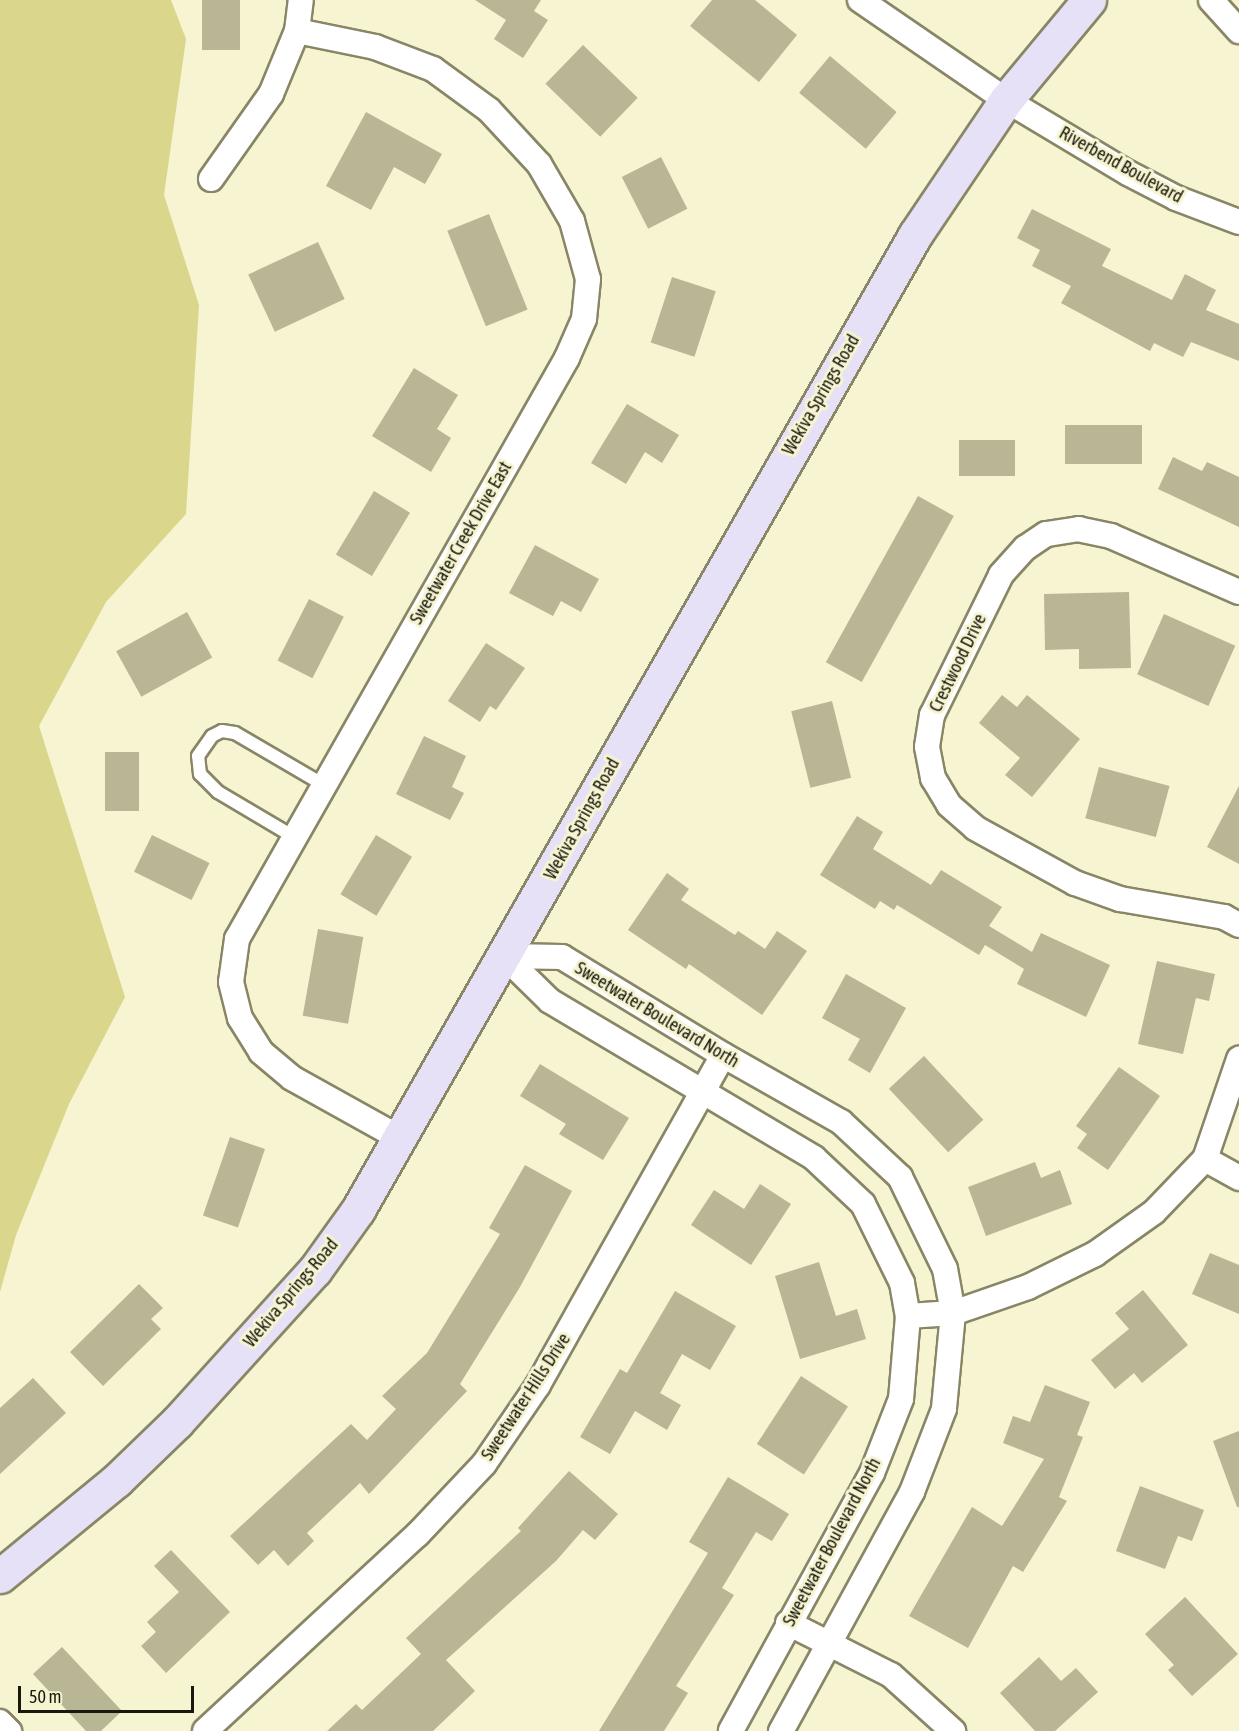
<!DOCTYPE html>
<html>
<head>
<meta charset="utf-8">
<style>
	body { margin:0 }
	#map { position:relative; width:1239px; height:1731px; overflow:hidden; background:#f6f4d1; font-family:"Asap Condensed",sans-serif }
	div>[style] { position:absolute }
	.green>* { inset:0; background:#dad68c }
	.building>* { inset:0; background:#b8b694; transform-origin:0 0 }
	.roads { filter:drop-shadow(2px 0 #888666) drop-shadow(-2px 0 #888666) drop-shadow(0 2px #888666) drop-shadow(0 -2px #888666) }
	.lane>* { height:12px; margin:-6px; padding:0 6px; transform-origin:6px; border-radius:6px; background:#fff }
	.street>* { height:24px; margin:-12px; padding:0 12px; transform-origin:12px; border-radius:12px; background:#fff }
	.secondary>* { height:33px; margin:-16.5px; padding:0 16.5px; transform-origin:16.5px; border-radius:16.5px; background:#e7e1f7 }
	span { translate:-50% -50%; white-space:nowrap; text-align:center; line-height:1.15; -webkit-text-stroke:6px #f6f4d1; paint-order:stroke }
	.street-label { font-size:18px; color:#19180c }
	.scale { position:absolute; left:18px; top:1686px; width:176px; height:27px; box-sizing:border-box; border:3px solid #19180c; border-top:0; padding-left:8px; font-size:18px; line-height:21px; white-space:nowrap; color:#19180c; -webkit-text-stroke:4px #f6f4d1; paint-order:stroke }
</style>
</head>
<body>
<div id="map">
	<div class="green">
		<i style="clip-path:polygon(0 0,171px 0,186px 39px,164px 195px,199px 305px,186px 514px,106px 602px,39px 726px,125px 997px,69px 1104px,16px 1235px,0 1292px)"></i>
	</div>
	<div class="building">
		<i style="left:202px;top:0;width:38px;height:50px"></i>
		<i style="clip-path:polygon(475px 0,541px 0,534px 11px,548px 20px,523px 58px,494px 39px,506px 20px)"></i>
		<i style="clip-path:polygon(712px 0,755px 0,797px 35px,759px 82px,690px 26px)"></i>
		<i style="left:583px;top:45px;width:76px;height:54px;rotate:44deg"></i>
		<i style="left:830px;top:56px;width:87px;height:48px;rotate:40deg"></i>
		<i style="clip-path:polygon(366px 112px,442px 154px,425px 184px,394px 167px,371px 210px,326px 186px)"></i>
		<i style="left:661px;top:157px;width:58px;height:44px;rotate:63deg"></i>
		<i style="clip-path:polygon(1032px 209px,1111px 249px,1102px 266px,1172px 300px,1185px 274px,1216px 290px,1206px 310px,1239px 324px,1239px 361px,1191px 342px,1183px 357px,1154px 343px,1150px 351px,1061px 303px,1071px 286px,1032px 266px,1040px 250px,1017px 238px)"></i>
		<i style="left:489px;top:214px;width:103px;height:45px;rotate:68deg"></i>
		<i style="left:318px;top:242px;width:63px;height:77px;rotate:65deg"></i>
		<i style="left:672px;top:277px;width:46px;height:69px;rotate:18deg"></i>
		<i style="clip-path:polygon(414px 368px,458px 395px,437px 429px,451px 438px,431px 472px,372px 436px)"></i>
		<i style="clip-path:polygon(627px 404px,679px 435px,662px 463px,645px 452px,626px 484px,591px 463px)"></i>
		<i style="left:1065px;top:425px;width:77px;height:39px"></i>
		<i style="left:959px;top:440px;width:56px;height:36px"></i>
		<i style="clip-path:polygon(1173px 457px,1202px 471px,1207px 462px,1239px 477px,1239px 527px,1158px 489px)"></i>
		<i style="left:374px;top:491px;width:42px;height:74px;rotate:31deg"></i>
		<i style="left:918px;top:496px;width:41px;height:190px;rotate:29deg"></i>
		<i style="clip-path:polygon(535px 545px,599px 579px,581px 612px,561px 601px,553px 616px,509px 593px)"></i>
		<i style="clip-path:polygon(1129px 592px,1131px 668px,1079px 669px,1079px 649px,1045px 650px,1044px 594px)"></i>
		<i style="left:309px;top:599px;width:39px;height:69px;rotate:27deg"></i>
		<i style="left:187px;top:612px;width:52px;height:81px;rotate:61deg"></i>
		<i style="left:1164px;top:614px;width:78px;height:66px;rotate:24deg"></i>
		<i style="clip-path:polygon(486px 643px,525px 668px,496px 710px,490px 706px,480px 722px,448px 701px)"></i>
		<i style="clip-path:polygon(1002px 695px,1017px 707px,1027px 695px,1080px 739px,1032px 797px,1005px 775px,1020px 758px,979px 723px)"></i>
		<i style="left:832px;top:701px;width:79px;height:42px;rotate:76deg"></i>
		<i style="clip-path:polygon(424px 736px,466px 756px,452px 787px,464px 793px,450px 820px,396px 794px)"></i>
		<i style="left:105px;top:752px;width:34px;height:59px"></i>
		<i style="left:1099px;top:767px;width:73px;height:53px;rotate:15deg"></i>
		<i style="clip-path:polygon(1239px 786px,1239px 864px,1207px 847px)"></i>
		<i style="clip-path:polygon(857px 816px,883px 832px,873px 849px,931px 885px,941px 870px,1002px 907px,989px 926px,1032px 952px,1041px 933px,1110px 965px,1086px 1017px,1017px 984px,1024px 969px,985px 945px,979px 955px,897px 905px,894px 910px,880px 901px,875px 909px,820px 875px)"></i>
		<i style="left:152px;top:835px;width:64px;height:41px;rotate:26deg"></i>
		<i style="left:376px;top:835px;width:42px;height:69px;rotate:31deg"></i>
		<i style="clip-path:polygon(667px 873px,689px 889px,681px 900px,735px 935px,738px 931px,765px 949px,777px 931px,807px 951px,762px 1015px,689px 964px,686px 969px,628px 930px)"></i>
		<i style="left:318px;top:929px;width:46px;height:88px;rotate:10deg"></i>
		<i style="clip-path:polygon(1157px 961px,1215px 974px,1209px 1001px,1196px 998px,1183px 1054px,1138px 1044px)"></i>
		<i style="clip-path:polygon(846px 974px,906px 1008px,870px 1073px,848px 1060px,860px 1039px,822px 1018px)"></i>
		<i style="left:924px;top:1056px;width:87px;height:48px;rotate:47deg"></i>
		<i style="clip-path:polygon(540px 1064px,629px 1118px,603px 1160px,559px 1134px,566px 1124px,520px 1096px)"></i>
		<i style="clip-path:polygon(1119px 1067px,1160px 1096px,1108px 1170px,1077px 1148px,1087px 1134px,1076px 1126px)"></i>
		<i style="left:230px;top:1137px;width:37px;height:83px;rotate:19deg"></i>
		<i style="clip-path:polygon(1035px 1162px,1041px 1178px,1060px 1170px,1072px 1204px,986px 1236px,968px 1187px)"></i>
		<i style="clip-path:polygon(525px 1165px,572px 1191px,520px 1287px,460px 1384px,467px 1391px,369px 1494px,360px 1483px,307px 1533px,314px 1541px,288px 1566px,274px 1550px,258px 1565px,230px 1536px,351px 1424px,367px 1440px,396px 1409px,382px 1396px,427px 1353px,500px 1234px,489px 1228px)"></i>
		<i style="clip-path:polygon(760px 1184px,791px 1204px,751px 1265px,691px 1225px,714px 1190px,744px 1209px)"></i>
		<i style="clip-path:polygon(1210px 1253px,1239px 1265px,1239px 1314px,1192px 1294px)"></i>
		<i style="clip-path:polygon(819px 1262px,836px 1316px,857px 1309px,866px 1339px,800px 1359px,775px 1276px)"></i>
		<i style="clip-path:polygon(139px 1284px,163px 1308px,151px 1319px,161px 1329px,103px 1386px,70px 1352px)"></i>
		<i style="clip-path:polygon(1143px 1290px,1188px 1345px,1142px 1383px,1134px 1373px,1115px 1389px,1091px 1360px,1129px 1329px,1115px 1313px)"></i>
		<i style="clip-path:polygon(675px 1291px,736px 1326px,710px 1370px,682px 1354px,660px 1393px,681px 1405px,667px 1430px,635px 1411px,610px 1454px,580px 1437px,620px 1369px,627px 1373px)"></i>
		<i style="left:801px;top:1376px;width:56px;height:81px;rotate:33deg"></i>
		<i style="clip-path:polygon(33px 1378px,66px 1413px,0 1474px,0 1408px)"></i>
		<i style="clip-path:polygon(1045px 1385px,1090px 1402px,1077px 1435px,1083px 1437px,1059px 1497px,1067px 1501px,1023px 1572px,1013px 1566px,968px 1648px,909px 1616px,972px 1507px,1002px 1526px,1044px 1459px,1003px 1443px,1013px 1416px,1030px 1422px)"></i>
		<i style="clip-path:polygon(1239px 1431px,1239px 1507px,1237px 1507px,1213px 1441px)"></i>
		<i style="clip-path:polygon(569px 1471px,618px 1514px,595px 1540px,583px 1530px,556px 1561px,446px 1660px,475px 1691px,433px 1731px,327px 1731px,356px 1704px,362px 1710px,421px 1654px,406px 1638px,521px 1531px,518px 1528px)"></i>
		<i style="clip-path:polygon(728px 1477px,789px 1514px,772px 1541px,756px 1532px,722px 1588px,734px 1595px,676px 1686px,688px 1693px,664px 1731px,599px 1731px,708px 1553px,689px 1542px)"></i>
		<i style="clip-path:polygon(1140px 1486px,1204px 1510px,1192px 1541px,1178px 1536px,1165px 1569px,1116px 1551px)"></i>
		<i style="clip-path:polygon(171px 1550px,230px 1612px,166px 1673px,141px 1646px,156px 1632px,147px 1622px,179px 1592px,154px 1566px)"></i>
		<i style="clip-path:polygon(1185px 1597px,1238px 1654px,1192px 1696px,1168px 1670px,1174px 1665px,1145px 1634px)"></i>
		<i style="clip-path:polygon(62px 1647px,122px 1711px,101px 1731px,86px 1731px,33px 1674px)"></i>
		<i style="clip-path:polygon(1039px 1657px,1061px 1681px,1076px 1668px,1098px 1692px,1055px 1731px,1035px 1731px,1000px 1693px)"></i>
	</div>
	<div class="roads">
		<div class="lane">
			<i style="left:294px;top:837px;width:88px;rotate:-149.4deg"></i>
			<i style="left:218px;top:792px;width:25px;rotate:-135deg"></i>
			<i style="left:200px;top:774px;width:18px;rotate:-96deg"></i>
			<i style="left:198px;top:756px;width:24px;rotate:-55deg"></i>
			<i style="left:212px;top:736px;width:11px;rotate:-27deg"></i>
			<i style="left:222px;top:731px;width:13px;rotate:9deg"></i>
			<i style="left:235px;top:733px;width:103px;rotate:30.3deg"></i>
		</div>
		<div class="street">
			<i style="left:860px;top:0;width:177px;rotate:34.4deg"></i>
			<i style="left:1006px;top:100px;width:142px;rotate:30.9deg"></i>
			<i style="left:1128px;top:173px;width:54px;rotate:27.5deg"></i>
			<i style="left:1176px;top:198px;width:67px;rotate:20.9deg"></i>
			<i style="left:1211px;top:0;width:42px;rotate:47.9deg"></i>
			<i style="left:297px;top:31px;width:80px;rotate:11.6deg"></i>
			<i style="left:375px;top:47px;width:62px;rotate:20.8deg"></i>
			<i style="left:433px;top:69px;width:69px;rotate:36.2deg"></i>
			<i style="left:489px;top:110px;width:74px;rotate:47.2deg"></i>
			<i style="left:539px;top:164px;width:66px;rotate:59.9deg"></i>
			<i style="left:572px;top:221px;width:60px;rotate:74.6deg"></i>
			<i style="left:588px;top:279px;width:40px;rotate:95.7deg"></i>
			<i style="left:584px;top:319px;width:43px;rotate:113.6deg"></i>
			<i style="left:567px;top:358px;width:668px;rotate:119.6deg"></i>
			<i style="left:237px;top:939px;width:43px;rotate:97.9deg"></i>
			<i style="left:231px;top:982px;width:37px;rotate:76deg"></i>
			<i style="left:240px;top:1018px;width:40px;rotate:58deg"></i>
			<i style="left:261px;top:1052px;width:40px;rotate:40deg"></i>
			<i style="left:292px;top:1078px;width:121px;rotate:29.1deg"></i>
			<i style="left:211px;top:179px;width:104px;rotate:-54.8deg"></i>
			<i style="left:271px;top:94px;width:68px;rotate:-67.6deg"></i>
			<i style="left:297px;top:31px;width:31px;rotate:-83deg"></i>
			<i style="left:1239px;top:592px;width:140px;rotate:-156.4deg"></i>
			<i style="left:1111px;top:536px;width:33px;rotate:-168deg"></i>
			<i style="left:1079px;top:529px;width:33px;rotate:171deg"></i>
			<i style="left:1046px;top:534px;width:25px;rotate:146deg"></i>
			<i style="left:1025px;top:548px;width:36px;rotate:132deg"></i>
			<i style="left:1001px;top:575px;width:156px;rotate:116.2deg"></i>
			<i style="left:932px;top:715px;width:32px;rotate:99deg"></i>
			<i style="left:927px;top:747px;width:32px;rotate:79deg"></i>
			<i style="left:933px;top:778px;width:31px;rotate:59deg"></i>
			<i style="left:949px;top:805px;width:35px;rotate:41deg"></i>
			<i style="left:975px;top:828px;width:114px;rotate:28.8deg"></i>
			<i style="left:1075px;top:883px;width:48px;rotate:19.6deg"></i>
			<i style="left:1120px;top:899px;width:106px;rotate:9.8deg"></i>
			<i style="left:1224px;top:917px;width:17px;rotate:28deg"></i>
			<i style="left:504px;top:956px;width:58px;rotate:1deg"></i>
			<i style="left:562px;top:957px;width:188px;rotate:31.3deg"></i>
			<i style="left:723px;top:1055px;width:136px;rotate:29.6deg"></i>
			<i style="left:841px;top:1122px;width:81px;rotate:43deg"></i>
			<i style="left:900px;top:1177px;width:102px;rotate:63.9deg"></i>
			<i style="left:945px;top:1269px;width:45px;rotate:79.7deg"></i>
			<i style="left:953px;top:1313px;width:96px;rotate:95.4deg"></i>
			<i style="left:944px;top:1409px;width:89px;rotate:111.1deg"></i>
			<i style="left:912px;top:1492px;width:273px;rotate:118.7deg"></i>
			<i style="left:504px;top:956px;width:64px;rotate:44.4deg"></i>
			<i style="left:550px;top:1001px;width:307px;rotate:30.7deg"></i>
			<i style="left:814px;top:1158px;width:67px;rotate:43.2deg"></i>
			<i style="left:863px;top:1204px;width:88px;rotate:63.7deg"></i>
			<i style="left:902px;top:1283px;width:34px;rotate:80deg"></i>
			<i style="left:908px;top:1316px;width:83px;rotate:94.8deg"></i>
			<i style="left:901px;top:1399px;width:79px;rotate:111.4deg"></i>
			<i style="left:872px;top:1473px;width:294px;rotate:118.7deg"></i>
			<i style="left:1205px;top:1159px;width:39px;rotate:29deg"></i>
			<i style="left:908px;top:1316px;width:45px;rotate:-3.8deg"></i>
			<i style="left:953px;top:1313px;width:79px;rotate:-19.1deg"></i>
			<i style="left:1028px;top:1287px;width:75px;rotate:-26.2deg"></i>
			<i style="left:1095px;top:1254px;width:72px;rotate:-35.4deg"></i>
			<i style="left:1154px;top:1212px;width:74px;rotate:-46.1deg"></i>
			<i style="left:1205px;top:1159px;width:106px;rotate:-71.2deg"></i>
			<i style="left:788px;top:1623px;width:115px;rotate:26.8deg"></i>
			<i style="left:891px;top:1675px;width:84px;rotate:42.1deg"></i>
			<i style="left:0;top:1722px;width:13px;rotate:45deg"></i>
			<i style="left:205px;top:1731px;width:289px;rotate:-42.8deg"></i>
			<i style="left:417px;top:1535px;width:98px;rotate:-46.7deg"></i>
			<i style="left:484px;top:1464px;width:96px;rotate:-55.6deg"></i>
			<i style="left:538px;top:1385px;width:378px;rotate:-60.7deg"></i>
		</div>
		<div class="secondary">
			<i style="left:0;top:1576px;width:151px;rotate:-39.4deg"></i>
			<i style="left:117px;top:1480px;width:83px;rotate:-44deg"></i>
			<i style="left:177px;top:1422px;width:205px;rotate:-47.8deg"></i>
			<i style="left:315px;top:1270px;width:74px;rotate:-54.4deg"></i>
			<i style="left:358px;top:1210px;width:1123px;rotate:-60.26deg"></i>
			<i style="left:915px;top:235px;width:163px;rotate:-56deg"></i>
			<i style="left:1006px;top:100px;width:130px;rotate:-50.3deg"></i>
		</div>
	</div>
	<div class="street-label">
		<span style="left:1121px;top:165px;rotate:29deg">Riverbend Boulevard</span>
		<span style="left:821px;top:395px;rotate:-60deg">Wekiva Springs Road</span>
		<span style="left:461px;top:543px;rotate:-60deg">Sweetwater Creek Drive East</span>
		<span style="left:958px;top:663px;rotate:-64deg">Crestwood Drive</span>
		<span style="left:582px;top:819px;rotate:-61deg">Wekiva Springs Road</span>
		<span style="left:657px;top:1015px;rotate:31deg">Sweetwater Boulevard North</span>
		<span style="left:291px;top:1293px;rotate:-50deg">Wekiva Springs Road</span>
		<span style="left:526px;top:1397px;rotate:-57deg">Sweetwater Hills Drive</span>
		<span style="left:832px;top:1542px;rotate:-62deg">Sweetwater Boulevard North</span>
	</div>
	<div class="scale">50 m</div>
</div>
</body>
</html>
